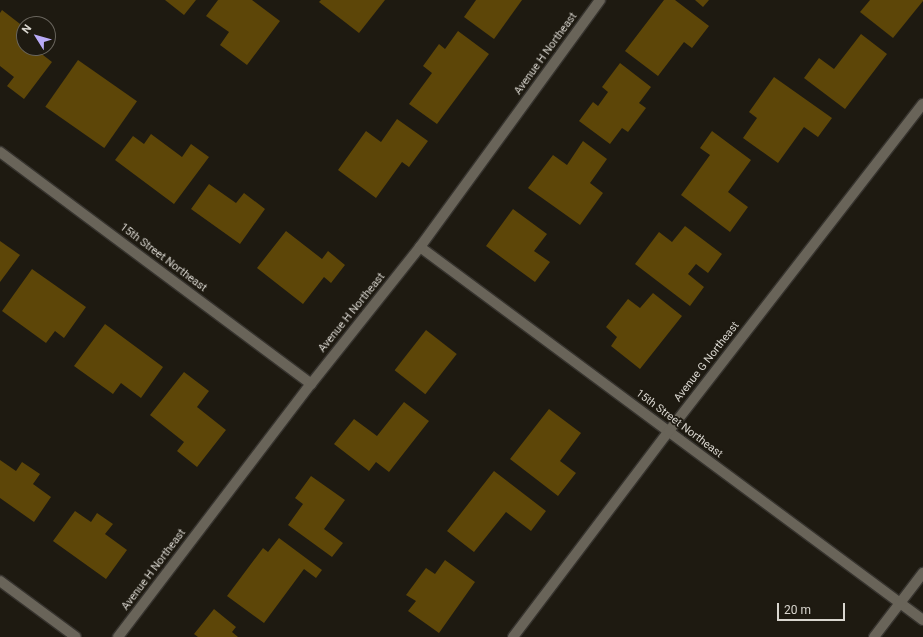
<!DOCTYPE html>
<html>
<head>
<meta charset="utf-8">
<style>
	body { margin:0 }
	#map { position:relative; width:923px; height:637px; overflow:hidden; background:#1e1a11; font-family:Roboto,sans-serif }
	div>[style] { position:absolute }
	.building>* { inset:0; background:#5d4608; transform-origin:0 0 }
	.roads { filter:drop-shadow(1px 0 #36332e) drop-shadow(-1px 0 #36332e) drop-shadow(0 1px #36332e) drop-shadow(0 -1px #36332e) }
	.minor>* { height:10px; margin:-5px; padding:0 5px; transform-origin:5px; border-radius:5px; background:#696459 }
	span { translate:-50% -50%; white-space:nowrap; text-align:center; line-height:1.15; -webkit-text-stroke:3.5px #1e1a11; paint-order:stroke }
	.street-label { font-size:11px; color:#d9d6cf }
	.north { position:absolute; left:16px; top:16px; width:40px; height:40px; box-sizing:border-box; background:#1e1a11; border:1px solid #69655d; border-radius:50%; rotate:307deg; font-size:11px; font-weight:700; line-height:16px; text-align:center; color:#d9d6cf }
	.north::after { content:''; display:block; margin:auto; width:14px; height:18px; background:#b9abf7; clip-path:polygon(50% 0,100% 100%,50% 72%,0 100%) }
	.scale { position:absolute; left:777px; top:603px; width:68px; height:18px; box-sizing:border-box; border:2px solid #d9d6cf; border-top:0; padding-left:5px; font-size:12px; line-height:14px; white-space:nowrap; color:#d9d6cf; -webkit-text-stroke:3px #1e1a11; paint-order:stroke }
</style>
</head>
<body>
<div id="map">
	<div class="building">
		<i style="clip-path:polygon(165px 0,196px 0,184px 15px)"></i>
		<i style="clip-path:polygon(218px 0,252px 0,280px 21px,247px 65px,220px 45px,229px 32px,206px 16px)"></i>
		<i style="clip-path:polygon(321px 0,385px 0,359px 33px,319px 2px)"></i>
		<i style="clip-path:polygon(476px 0,522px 0,494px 39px,464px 17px)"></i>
		<i style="clip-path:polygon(664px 0,675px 0,709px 26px,692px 48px,684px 42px,658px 76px,625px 51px)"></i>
		<i style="clip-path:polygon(695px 0,709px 0,703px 7px)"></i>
		<i style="clip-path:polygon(870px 0,923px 0,923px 1px,893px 38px,860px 12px)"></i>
		<i style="clip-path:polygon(2px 10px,24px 27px,24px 48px,34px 48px,52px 62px,24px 99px,7px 86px,14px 77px,0 66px,0 13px)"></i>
		<i style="clip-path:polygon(458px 31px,489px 54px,437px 124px,409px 104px,432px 73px,423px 66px,439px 44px,445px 49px)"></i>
		<i style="clip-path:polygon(861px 34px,887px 54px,845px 109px,804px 78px,819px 58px,834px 69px)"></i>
		<i style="left:78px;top:60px;width:72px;height:57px;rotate:35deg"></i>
		<i style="clip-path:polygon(620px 63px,651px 87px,639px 103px,646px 108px,628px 132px,622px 128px,610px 144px,579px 121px,593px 102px,598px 106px,608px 92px,602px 87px)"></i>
		<i style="clip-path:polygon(774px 77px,832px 118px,818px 137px,804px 127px,778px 163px,743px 138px,757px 118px,749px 112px)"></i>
		<i style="clip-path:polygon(397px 119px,428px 141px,409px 167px,402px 162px,376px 198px,338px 170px,366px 131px,381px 142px)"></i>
		<i style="clip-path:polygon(712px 131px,751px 160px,728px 192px,748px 207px,730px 232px,681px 195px,710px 155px,700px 148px)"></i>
		<i style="clip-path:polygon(151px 134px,182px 157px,191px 144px,209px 157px,174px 204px,115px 160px,133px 136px,144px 144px)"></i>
		<i style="clip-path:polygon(583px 141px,607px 159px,590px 183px,603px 193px,580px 225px,528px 188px,553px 155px,567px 165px)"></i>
		<i style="clip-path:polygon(209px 184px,236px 203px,244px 193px,265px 209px,240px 244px,191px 209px)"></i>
		<i style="clip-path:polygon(513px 209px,547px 234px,534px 251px,550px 262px,535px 282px,486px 246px)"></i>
		<i style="clip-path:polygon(685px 226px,722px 254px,708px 273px,696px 264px,688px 274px,704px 287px,690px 306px,635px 264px,659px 232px,672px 242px)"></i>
		<i style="clip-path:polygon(286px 231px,322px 259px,328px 251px,345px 265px,331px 283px,324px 277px,303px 304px,257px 268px)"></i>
		<i style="clip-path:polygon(0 241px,20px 255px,0 282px)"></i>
		<i style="clip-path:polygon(32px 269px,86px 307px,64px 338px,55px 331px,46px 343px,2px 311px)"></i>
		<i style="clip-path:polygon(653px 293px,682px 316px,640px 369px,611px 346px,617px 337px,606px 327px,628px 299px,640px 308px)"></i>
		<i style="clip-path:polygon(105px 324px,163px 367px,141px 398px,121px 383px,113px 394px,74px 366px)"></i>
		<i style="left:426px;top:330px;width:39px;height:51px;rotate:38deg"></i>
		<i style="clip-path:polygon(184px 372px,209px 391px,197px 407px,226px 430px,197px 467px,177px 451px,184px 442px,150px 415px)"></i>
		<i style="clip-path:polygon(404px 402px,429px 421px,389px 472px,376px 462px,369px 471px,334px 444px,354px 419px,377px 436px)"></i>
		<i style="clip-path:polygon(549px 409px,581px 433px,560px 461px,576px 473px,558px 496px,510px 459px)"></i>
		<i style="clip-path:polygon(0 460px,16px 471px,22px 462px,40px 474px,33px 484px,51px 497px,34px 522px,0 498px)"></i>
		<i style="clip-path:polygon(494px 471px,546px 511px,531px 531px,506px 512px,474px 552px,447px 531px)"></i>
		<i style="clip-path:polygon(311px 476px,345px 500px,324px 529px,343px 543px,332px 557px,288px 525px,303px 504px,295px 498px)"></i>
		<i style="clip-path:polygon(75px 511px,91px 522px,97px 513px,113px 524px,105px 534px,127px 550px,106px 579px,53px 541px)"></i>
		<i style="clip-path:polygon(279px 538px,322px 570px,316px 578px,304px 569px,264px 623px,227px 596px,263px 548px,268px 552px)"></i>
		<i style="clip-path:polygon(445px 560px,475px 582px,439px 633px,408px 611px,416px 601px,406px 595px,426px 568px,435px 574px)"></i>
		<i style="clip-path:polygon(214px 609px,236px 627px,232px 632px,238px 637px,198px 637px,194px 634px)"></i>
	</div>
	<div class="roads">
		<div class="minor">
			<i style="left:0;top:152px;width:388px;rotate:36.7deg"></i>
			<i style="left:420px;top:247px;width:626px;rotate:36.56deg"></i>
			<i style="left:0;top:581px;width:94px;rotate:36.4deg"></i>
			<i style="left:118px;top:637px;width:318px;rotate:-52.7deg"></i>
			<i style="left:311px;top:384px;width:175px;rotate:-51.5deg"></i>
			<i style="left:420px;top:247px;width:306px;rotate:-53.9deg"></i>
			<i style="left:513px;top:637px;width:258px;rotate:-52.9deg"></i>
			<i style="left:669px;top:431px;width:414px;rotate:-52.2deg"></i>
			<i style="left:874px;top:637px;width:81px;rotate:-52.6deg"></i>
		</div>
	</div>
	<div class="street-label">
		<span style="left:546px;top:54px;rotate:-54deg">Avenue H Northeast</span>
		<span style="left:163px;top:258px;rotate:37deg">15th Street Northeast</span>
		<span style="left:352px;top:313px;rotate:-51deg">Avenue H Northeast</span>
		<span style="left:707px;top:362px;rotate:-52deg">Avenue G Northeast</span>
		<span style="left:679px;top:424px;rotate:37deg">15th Street Northeast</span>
		<span style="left:154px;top:570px;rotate:-53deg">Avenue H Northeast</span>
	</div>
	<div class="north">N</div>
	<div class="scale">20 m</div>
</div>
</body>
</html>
